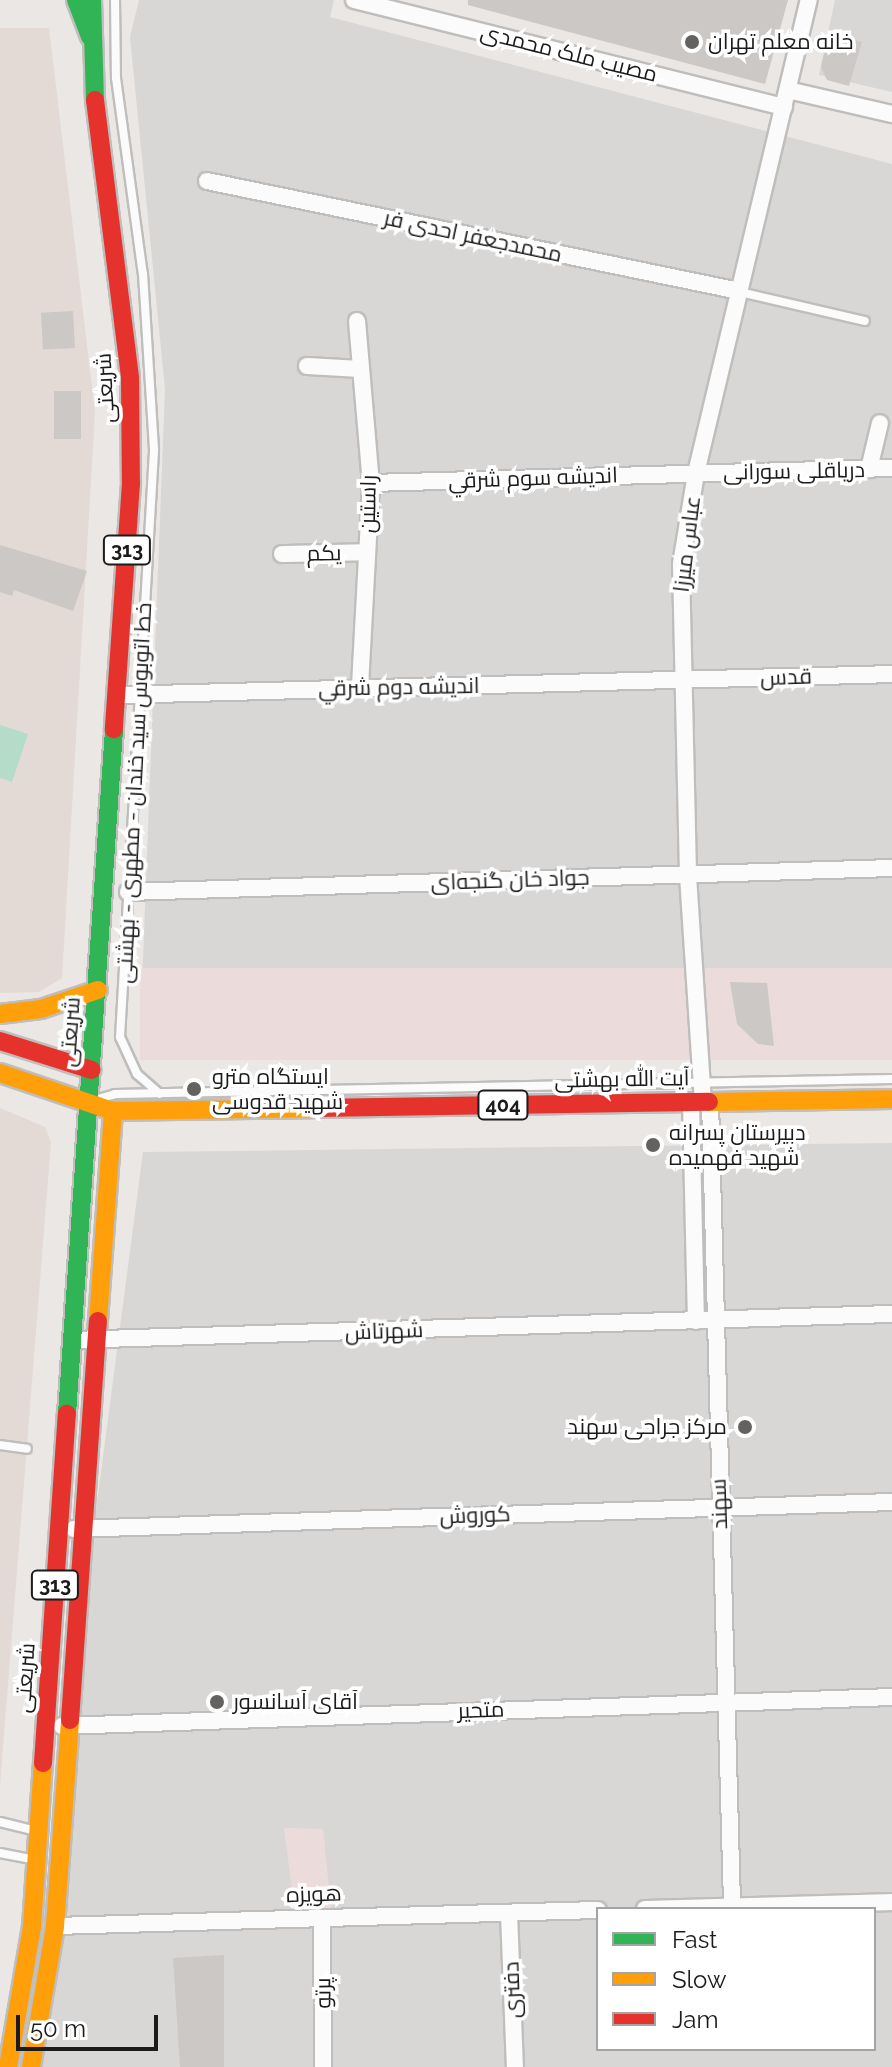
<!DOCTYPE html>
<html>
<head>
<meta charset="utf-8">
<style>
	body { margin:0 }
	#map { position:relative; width:892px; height:2067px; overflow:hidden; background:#eae7e4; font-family:Raleway,Cairo,sans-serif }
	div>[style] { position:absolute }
	.residential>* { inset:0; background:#d9d7d6 }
	.commercial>* { inset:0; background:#ebdcdb; transform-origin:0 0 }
	.military>* { inset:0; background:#e3d9d5 }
	.pitch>* { inset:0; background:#b5dbc9 }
	.building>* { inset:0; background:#cbc8c5; transform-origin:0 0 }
	.roads { filter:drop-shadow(2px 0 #bfbebc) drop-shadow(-2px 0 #bfbebc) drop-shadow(0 2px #bfbebc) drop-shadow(0 -2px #bfbebc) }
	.lane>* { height:8px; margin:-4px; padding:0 4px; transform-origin:4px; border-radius:4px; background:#fcfbfb }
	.street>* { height:16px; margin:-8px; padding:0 8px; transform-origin:8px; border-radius:8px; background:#fcfbfb }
	.fast>* { height:18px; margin:-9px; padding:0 9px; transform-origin:9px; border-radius:9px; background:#30b455 }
	.slow>* { height:18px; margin:-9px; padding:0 9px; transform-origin:9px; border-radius:9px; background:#ff9f0a }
	.jam>* { height:18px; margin:-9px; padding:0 9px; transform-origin:9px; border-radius:9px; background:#e5322d }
	.dots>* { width:22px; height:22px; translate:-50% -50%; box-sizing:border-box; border:4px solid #fff; border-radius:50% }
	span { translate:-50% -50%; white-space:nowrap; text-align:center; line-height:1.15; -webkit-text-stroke:7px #fff; paint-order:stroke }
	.shield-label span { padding:2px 6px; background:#fff; border:2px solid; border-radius:6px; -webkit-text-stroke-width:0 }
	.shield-label { font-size:20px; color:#1b1b1b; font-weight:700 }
	.poi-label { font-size:22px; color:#1b1b1b }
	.left { translate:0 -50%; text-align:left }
	.right { translate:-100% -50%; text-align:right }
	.street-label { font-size:22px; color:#1b1b1b }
	.legend { position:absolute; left:596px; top:1907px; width:280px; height:144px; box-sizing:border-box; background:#fff; border:2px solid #a4a4a4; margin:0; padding:10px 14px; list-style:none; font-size:24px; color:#1b1b1b }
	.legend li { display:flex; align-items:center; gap:16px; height:40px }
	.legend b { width:40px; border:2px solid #a4a4a4 }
	.scale { position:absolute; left:16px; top:2015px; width:142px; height:36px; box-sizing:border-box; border:4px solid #1b1b1b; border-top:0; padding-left:10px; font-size:24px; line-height:28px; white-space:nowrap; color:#1b1b1b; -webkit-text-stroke:6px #fff; paint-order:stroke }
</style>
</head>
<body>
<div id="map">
	<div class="residential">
		<i style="clip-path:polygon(139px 0,334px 0,330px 17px,892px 164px,892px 968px,183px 993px,142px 984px,165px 389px,130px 37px)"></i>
		<i style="clip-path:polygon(835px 0,892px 0,892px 92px,819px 75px)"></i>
		<i style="clip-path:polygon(evenodd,892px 1143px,892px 2067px,23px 2067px,143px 1152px,892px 1143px,598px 1909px,874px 1909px,874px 2049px,598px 2049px,598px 1909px)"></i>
	</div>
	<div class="commercial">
		<i style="left:892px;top:968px;width:92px;height:752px;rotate:90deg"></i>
		<i style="clip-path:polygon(284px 1828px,323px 1829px,332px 1918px,296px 1919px)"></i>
	</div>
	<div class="military">
		<i style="clip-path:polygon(0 28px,49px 28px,95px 412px,62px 978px,39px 992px,0 993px)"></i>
		<i style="clip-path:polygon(0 1108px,45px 1127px,51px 1142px,0 1785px)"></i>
	</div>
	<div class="pitch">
		<i style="clip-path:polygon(0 725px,28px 734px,12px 782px,0 778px)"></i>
	</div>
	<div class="building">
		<i style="clip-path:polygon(468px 0,788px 0,765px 84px,468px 5px)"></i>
		<i style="clip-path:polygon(829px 33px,862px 42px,849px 86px,827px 80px,821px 67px)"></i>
		<i style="left:73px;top:311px;width:37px;height:32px;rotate:87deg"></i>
		<i style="left:54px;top:391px;width:27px;height:48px"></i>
		<i style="clip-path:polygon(0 545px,87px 571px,73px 611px,14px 590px,12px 596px,0 592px)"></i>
		<i style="clip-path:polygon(730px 982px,767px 983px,774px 1046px,758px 1044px,737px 1024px)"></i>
		<i style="clip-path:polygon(224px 1955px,224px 2067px,180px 2067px,173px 1958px)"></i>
	</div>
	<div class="roads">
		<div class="lane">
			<i style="left:115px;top:0;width:78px;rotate:89.3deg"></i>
			<i style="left:116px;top:78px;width:198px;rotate:82.2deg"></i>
			<i style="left:143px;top:274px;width:177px;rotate:86.4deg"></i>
			<i style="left:154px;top:451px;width:587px;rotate:93.32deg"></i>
			<i style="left:120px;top:1037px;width:41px;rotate:65.3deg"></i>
			<i style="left:137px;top:1074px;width:30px;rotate:41deg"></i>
			<i style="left:740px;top:292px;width:128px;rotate:13.1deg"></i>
			<i style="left:98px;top:1099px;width:18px;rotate:-16deg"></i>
			<i style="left:115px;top:1094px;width:777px;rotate:-1.11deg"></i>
			<i style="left:0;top:1445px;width:27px;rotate:8deg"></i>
			<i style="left:0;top:1822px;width:38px;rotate:14deg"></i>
			<i style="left:0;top:1853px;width:36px;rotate:11deg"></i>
		</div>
		<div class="street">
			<i style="left:354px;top:0;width:443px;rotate:14deg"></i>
			<i style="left:788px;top:90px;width:107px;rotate:13deg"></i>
			<i style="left:207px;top:181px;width:543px;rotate:11.68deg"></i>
			<i style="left:357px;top:321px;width:163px;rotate:85.1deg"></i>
			<i style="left:371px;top:483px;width:205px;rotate:93.1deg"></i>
			<i style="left:307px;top:366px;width:54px;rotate:3.2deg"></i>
			<i style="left:869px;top:469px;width:47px;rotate:-76.6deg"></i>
			<i style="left:371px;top:483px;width:521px;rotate:-1.65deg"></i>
			<i style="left:282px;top:554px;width:85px;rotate:-1.3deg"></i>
			<i style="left:118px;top:695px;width:774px;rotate:-1.55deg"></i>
			<i style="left:128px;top:892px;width:764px;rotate:-1.8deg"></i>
			<i style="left:710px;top:1101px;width:805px;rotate:88.43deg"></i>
			<i style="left:691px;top:1102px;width:219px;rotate:88.7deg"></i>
			<i style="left:703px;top:1102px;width:228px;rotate:-93.8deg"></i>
			<i style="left:688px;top:874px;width:310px;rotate:-91.3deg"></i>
			<i style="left:681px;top:564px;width:92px;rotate:-80.6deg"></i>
			<i style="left:696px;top:473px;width:486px;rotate:-76.6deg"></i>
			<i style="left:72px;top:1340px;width:820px;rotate:-1.82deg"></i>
			<i style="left:74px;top:1529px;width:818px;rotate:-1.89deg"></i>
			<i style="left:62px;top:1726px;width:831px;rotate:-2deg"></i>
			<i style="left:645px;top:1909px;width:247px;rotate:-1.6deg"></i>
			<i style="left:509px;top:1913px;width:154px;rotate:87.8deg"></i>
			<i style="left:322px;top:1918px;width:149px;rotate:89.6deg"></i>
			<i style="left:55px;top:1926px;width:543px;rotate:-1.69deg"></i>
		</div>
		<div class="fast">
			<i style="left:76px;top:0;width:39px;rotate:69deg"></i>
			<i style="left:92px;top:0;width:100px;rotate:88.3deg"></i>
			<i style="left:67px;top:1414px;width:687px;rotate:-86.07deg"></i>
		</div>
		<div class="slow">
			<i style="left:0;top:1014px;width:41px;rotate:-7deg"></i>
			<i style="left:41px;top:1009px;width:60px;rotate:-18.4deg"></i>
			<i style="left:0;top:1073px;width:119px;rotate:18.6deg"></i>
			<i style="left:113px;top:1111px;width:204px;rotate:-0.8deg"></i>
			<i style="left:709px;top:1102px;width:183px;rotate:-0.9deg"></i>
			<i style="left:98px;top:1321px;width:211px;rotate:-85.9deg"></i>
			<i style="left:8px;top:2067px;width:142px;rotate:-80.3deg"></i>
			<i style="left:32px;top:1927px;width:164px;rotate:-86.2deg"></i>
			<i style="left:31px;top:2067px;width:143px;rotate:-80.3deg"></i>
			<i style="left:55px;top:1926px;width:207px;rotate:-85.8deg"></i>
		</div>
		<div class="jam">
			<i style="left:95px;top:100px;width:280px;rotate:82.8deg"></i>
			<i style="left:130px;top:378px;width:105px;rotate:89.5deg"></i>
			<i style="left:131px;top:483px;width:247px;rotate:94deg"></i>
			<i style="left:0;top:1041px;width:96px;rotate:17.5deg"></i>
			<i style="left:317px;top:1108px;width:392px;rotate:-0.9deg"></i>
			<i style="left:70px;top:1720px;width:400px;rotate:-86deg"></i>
			<i style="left:43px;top:1763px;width:350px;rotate:-86.1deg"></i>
		</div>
	</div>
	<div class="dots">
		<i style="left:692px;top:42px;background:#636261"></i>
		<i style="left:194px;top:1089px;background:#636261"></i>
		<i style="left:653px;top:1145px;background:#636261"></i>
		<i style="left:745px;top:1427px;background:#636261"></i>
		<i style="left:217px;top:1702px;background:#636261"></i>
	</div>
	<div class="shield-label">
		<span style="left:127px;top:550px">313</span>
		<span style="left:503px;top:1105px">404</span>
		<span style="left:55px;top:1585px">313</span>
	</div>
	<div class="poi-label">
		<span class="left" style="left:708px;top:42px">خانه معلم تهران</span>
		<span class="left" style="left:212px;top:1089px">ایستگاه مترو<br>شهید قدوسی</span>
		<span class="left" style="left:669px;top:1145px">دبیرستان پسرانه<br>شهید فهمیده</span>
		<span class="right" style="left:727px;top:1427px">مرکز جراحی سهند</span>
		<span class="left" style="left:233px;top:1702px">آقای آسانسور</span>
	</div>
	<div class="street-label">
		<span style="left:569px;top:53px;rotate:14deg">مصیب ملک محمدی</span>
		<span style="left:473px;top:236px;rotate:12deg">محمدجعفر احدی فر</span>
		<span style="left:105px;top:388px;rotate:-93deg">شریعتی</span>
		<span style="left:794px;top:471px;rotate:-1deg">دریاقلی سورانی</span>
		<span style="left:533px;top:478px;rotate:-2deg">اندیشه سوم شرقي</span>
		<span style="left:368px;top:504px;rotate:-89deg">راستین</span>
		<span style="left:687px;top:544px;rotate:-83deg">عباس میرزا</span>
		<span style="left:324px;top:553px;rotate:-1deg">یکم</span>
		<span style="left:786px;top:677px;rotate:-2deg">قدس</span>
		<span style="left:399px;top:687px;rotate:-1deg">انديشه دوم شرقي</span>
		<span style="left:134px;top:793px;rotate:-87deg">خط اتوبوس سید خندان - مطهری - بهشتی</span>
		<span style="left:510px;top:880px;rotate:-2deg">جواد خان گنجه‌ای</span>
		<span style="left:70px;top:1032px;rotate:-86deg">شریعتی</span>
		<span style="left:622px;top:1079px;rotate:-1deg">آیت الله بهشتی</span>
		<span style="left:384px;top:1331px;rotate:-2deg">شهرتاش</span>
		<span style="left:719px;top:1504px;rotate:-92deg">سهند</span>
		<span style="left:475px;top:1515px;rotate:-2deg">کوروش</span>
		<span style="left:25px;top:1678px;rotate:-86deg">شریعتی</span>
		<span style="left:481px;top:1710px;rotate:-2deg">متحیر</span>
		<span style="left:314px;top:1894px;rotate:-2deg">هویزه</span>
		<span style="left:512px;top:1990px;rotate:-92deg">دفتری</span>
		<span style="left:323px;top:1993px;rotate:-91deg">پرتو</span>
	</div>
	<ul class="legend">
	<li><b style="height:10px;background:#30b455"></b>Fast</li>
	<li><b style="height:10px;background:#ff9f0a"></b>Slow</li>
	<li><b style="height:10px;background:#e5322d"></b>Jam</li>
	</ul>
	<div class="scale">50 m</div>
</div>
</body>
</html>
